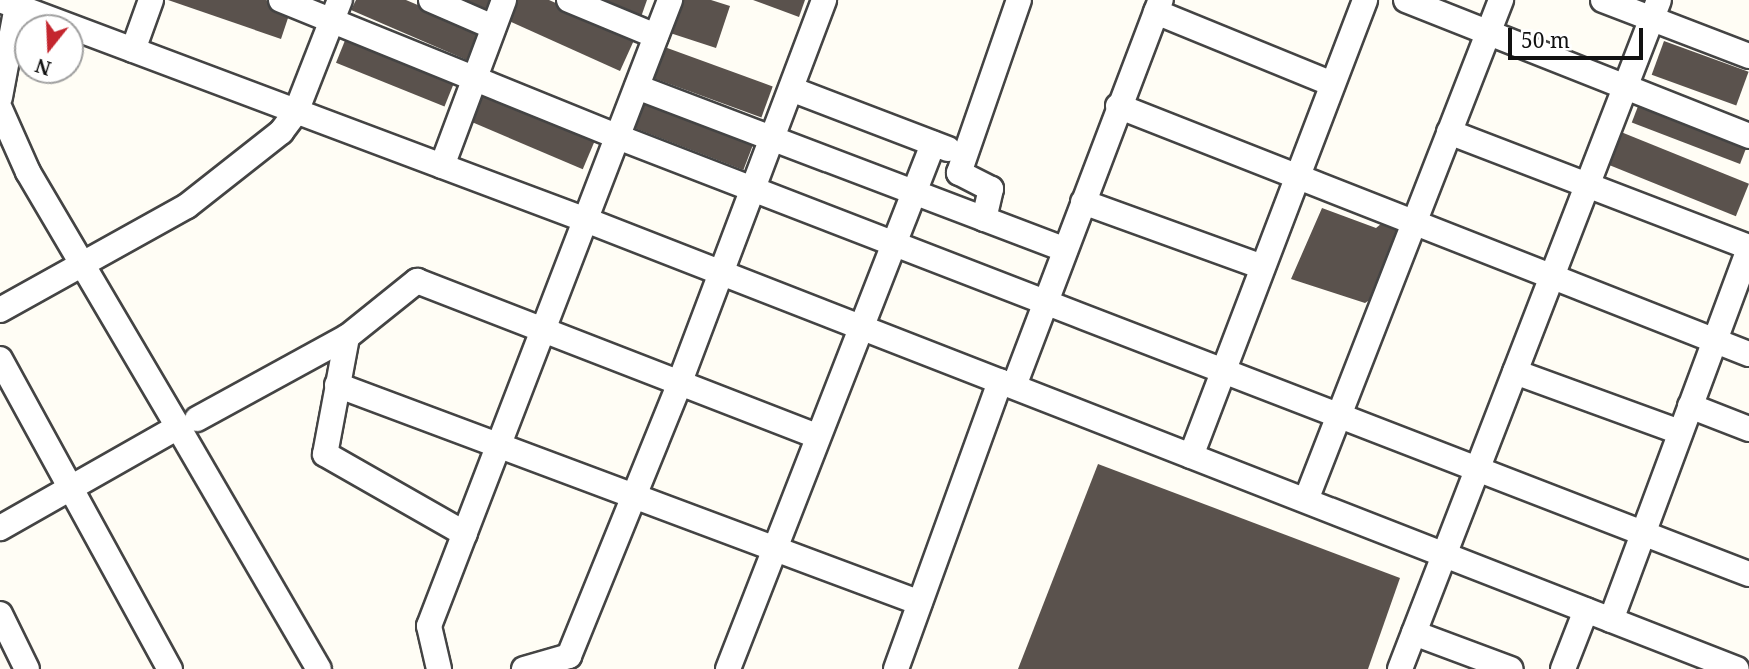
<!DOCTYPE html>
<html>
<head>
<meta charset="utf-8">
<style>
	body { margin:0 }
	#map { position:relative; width:1749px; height:669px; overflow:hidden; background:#fffdf5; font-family:"Noto Serif",serif }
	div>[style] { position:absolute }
	.building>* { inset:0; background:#5a524d; transform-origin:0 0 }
	.roads { filter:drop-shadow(2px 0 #444) drop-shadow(-2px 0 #444) drop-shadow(0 2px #444) drop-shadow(0 -2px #444) }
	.minor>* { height:24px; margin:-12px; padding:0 12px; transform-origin:12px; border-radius:12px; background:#fff }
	span { translate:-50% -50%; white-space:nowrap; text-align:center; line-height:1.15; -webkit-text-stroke:7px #fff; paint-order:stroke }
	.north { position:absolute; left:14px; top:14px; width:70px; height:70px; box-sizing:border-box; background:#fff; border:2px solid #a0a0a0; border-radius:50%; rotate:198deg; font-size:19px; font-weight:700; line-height:28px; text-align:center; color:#111 }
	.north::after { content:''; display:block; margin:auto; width:24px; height:32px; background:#c4262e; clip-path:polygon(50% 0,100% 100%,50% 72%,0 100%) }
	.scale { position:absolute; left:1508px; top:28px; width:135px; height:32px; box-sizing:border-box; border:4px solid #111; border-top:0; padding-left:9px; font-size:21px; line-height:24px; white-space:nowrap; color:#111; -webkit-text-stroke:5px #fff; paint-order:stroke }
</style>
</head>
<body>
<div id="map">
	<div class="building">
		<i style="clip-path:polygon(168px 0,266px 0,291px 9px,281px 39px)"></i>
		<i style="clip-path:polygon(356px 0,406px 0,481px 32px,469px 61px,351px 10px)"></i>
		<i style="clip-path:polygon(455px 0,491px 0,486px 13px)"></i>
		<i style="clip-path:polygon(518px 0,549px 0,635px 38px,620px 71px,509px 21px)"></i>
		<i style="clip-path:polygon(599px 0,647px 0,641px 17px)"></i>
		<i style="clip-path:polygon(678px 0,711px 0,730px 6px,716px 48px,667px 32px)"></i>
		<i style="clip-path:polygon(753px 0,805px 0,799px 17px)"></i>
		<i style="left:348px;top:33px;width:117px;height:32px;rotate:22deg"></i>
		<i style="left:1664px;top:41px;width:90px;height:36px;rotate:20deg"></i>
		<i style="left:659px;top:45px;width:121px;height:33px;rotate:20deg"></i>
		<i style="left:481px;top:89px;width:125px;height:34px;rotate:23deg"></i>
		<i style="left:640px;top:96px;width:123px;height:32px;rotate:21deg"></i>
		<i style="left:1640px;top:101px;width:116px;height:23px;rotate:21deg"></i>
		<i style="left:1621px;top:132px;width:138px;height:35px;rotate:22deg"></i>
		<i style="clip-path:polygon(1322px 208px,1376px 228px,1387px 219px,1406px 225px,1380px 293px,1365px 303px,1291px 279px)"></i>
		<i style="clip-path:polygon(1098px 464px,1400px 578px,1368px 669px,1018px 669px)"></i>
	</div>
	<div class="roads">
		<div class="minor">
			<i style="left:0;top:0;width:626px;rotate:20.58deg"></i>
			<i style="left:586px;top:220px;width:1235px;rotate:21.31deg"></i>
			<i style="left:281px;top:0;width:364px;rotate:22.1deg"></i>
			<i style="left:618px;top:137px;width:1212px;rotate:21.13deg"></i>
			<i style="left:431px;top:0;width:68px;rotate:23.5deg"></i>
			<i style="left:569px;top:0;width:94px;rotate:22.5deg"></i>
			<i style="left:1406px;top:0;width:369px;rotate:21.6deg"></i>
			<i style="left:1603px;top:0;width:156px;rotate:21deg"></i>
			<i style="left:1156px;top:12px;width:190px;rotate:22.2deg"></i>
			<i style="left:133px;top:50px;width:53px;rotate:-70.2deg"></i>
			<i style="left:637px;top:87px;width:458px;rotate:20.8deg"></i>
			<i style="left:791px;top:89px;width:168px;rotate:20.9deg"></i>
			<i style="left:0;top:97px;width:93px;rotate:-79.4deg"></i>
			<i style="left:1118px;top:106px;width:678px;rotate:21.46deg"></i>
			<i style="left:0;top:109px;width:69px;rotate:66deg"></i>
			<i style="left:28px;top:172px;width:296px;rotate:59.5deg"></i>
			<i style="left:178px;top:427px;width:205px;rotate:150.4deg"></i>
			<i style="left:1449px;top:132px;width:321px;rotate:21deg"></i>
			<i style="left:442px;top:166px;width:177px;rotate:-69.5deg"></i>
			<i style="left:1083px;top:202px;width:191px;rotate:19.9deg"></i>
			<i style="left:984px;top:219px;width:31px;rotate:-77deg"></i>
			<i style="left:991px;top:189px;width:36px;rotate:-153deg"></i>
			<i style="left:959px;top:173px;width:183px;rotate:-70.9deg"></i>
			<i style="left:0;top:310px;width:214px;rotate:-29.1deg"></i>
			<i style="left:187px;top:206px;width:120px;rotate:-38.2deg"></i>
			<i style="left:281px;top:132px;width:25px;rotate:-53deg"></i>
			<i style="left:296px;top:112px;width:120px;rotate:-68.6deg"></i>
			<i style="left:347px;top:337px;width:119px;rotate:100.6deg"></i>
			<i style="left:325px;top:454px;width:161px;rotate:29.7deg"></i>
			<i style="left:0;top:359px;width:354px;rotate:61.3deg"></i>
			<i style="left:1515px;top:372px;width:176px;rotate:20deg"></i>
			<i style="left:337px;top:385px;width:622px;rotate:20.5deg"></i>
			<i style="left:1014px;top:386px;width:413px;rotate:-69.2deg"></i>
			<i style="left:1690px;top:406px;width:63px;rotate:21.3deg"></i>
			<i style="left:197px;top:419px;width:171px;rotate:-28.7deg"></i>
			<i style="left:347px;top:337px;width:90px;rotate:-38.7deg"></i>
			<i style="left:417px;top:281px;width:429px;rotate:21.2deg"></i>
			<i style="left:178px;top:427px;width:280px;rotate:59.8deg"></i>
			<i style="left:1191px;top:456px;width:488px;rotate:-69.1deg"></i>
			<i style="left:1306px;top:500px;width:537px;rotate:-68.69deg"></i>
			<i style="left:0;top:614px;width:61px;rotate:63.9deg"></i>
			<i style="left:1611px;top:620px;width:397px;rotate:-69.6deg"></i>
			<i style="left:1414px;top:633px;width:103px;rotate:20.4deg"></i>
			<i style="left:439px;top:669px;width:44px;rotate:-103.1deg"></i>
			<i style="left:429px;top:626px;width:671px;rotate:-68.94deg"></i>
			<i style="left:524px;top:669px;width:47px;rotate:-16.1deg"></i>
			<i style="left:569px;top:656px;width:285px;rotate:-67.9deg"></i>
			<i style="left:676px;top:392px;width:419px;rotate:-69.3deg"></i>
			<i style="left:728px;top:669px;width:564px;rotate:-68.67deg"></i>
			<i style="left:896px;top:669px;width:306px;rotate:-70.1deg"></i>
			<i style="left:1400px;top:669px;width:717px;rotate:-68.84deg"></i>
			<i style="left:1563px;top:669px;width:63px;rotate:-68.7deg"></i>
		</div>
	</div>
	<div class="north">N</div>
	<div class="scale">50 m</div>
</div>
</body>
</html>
